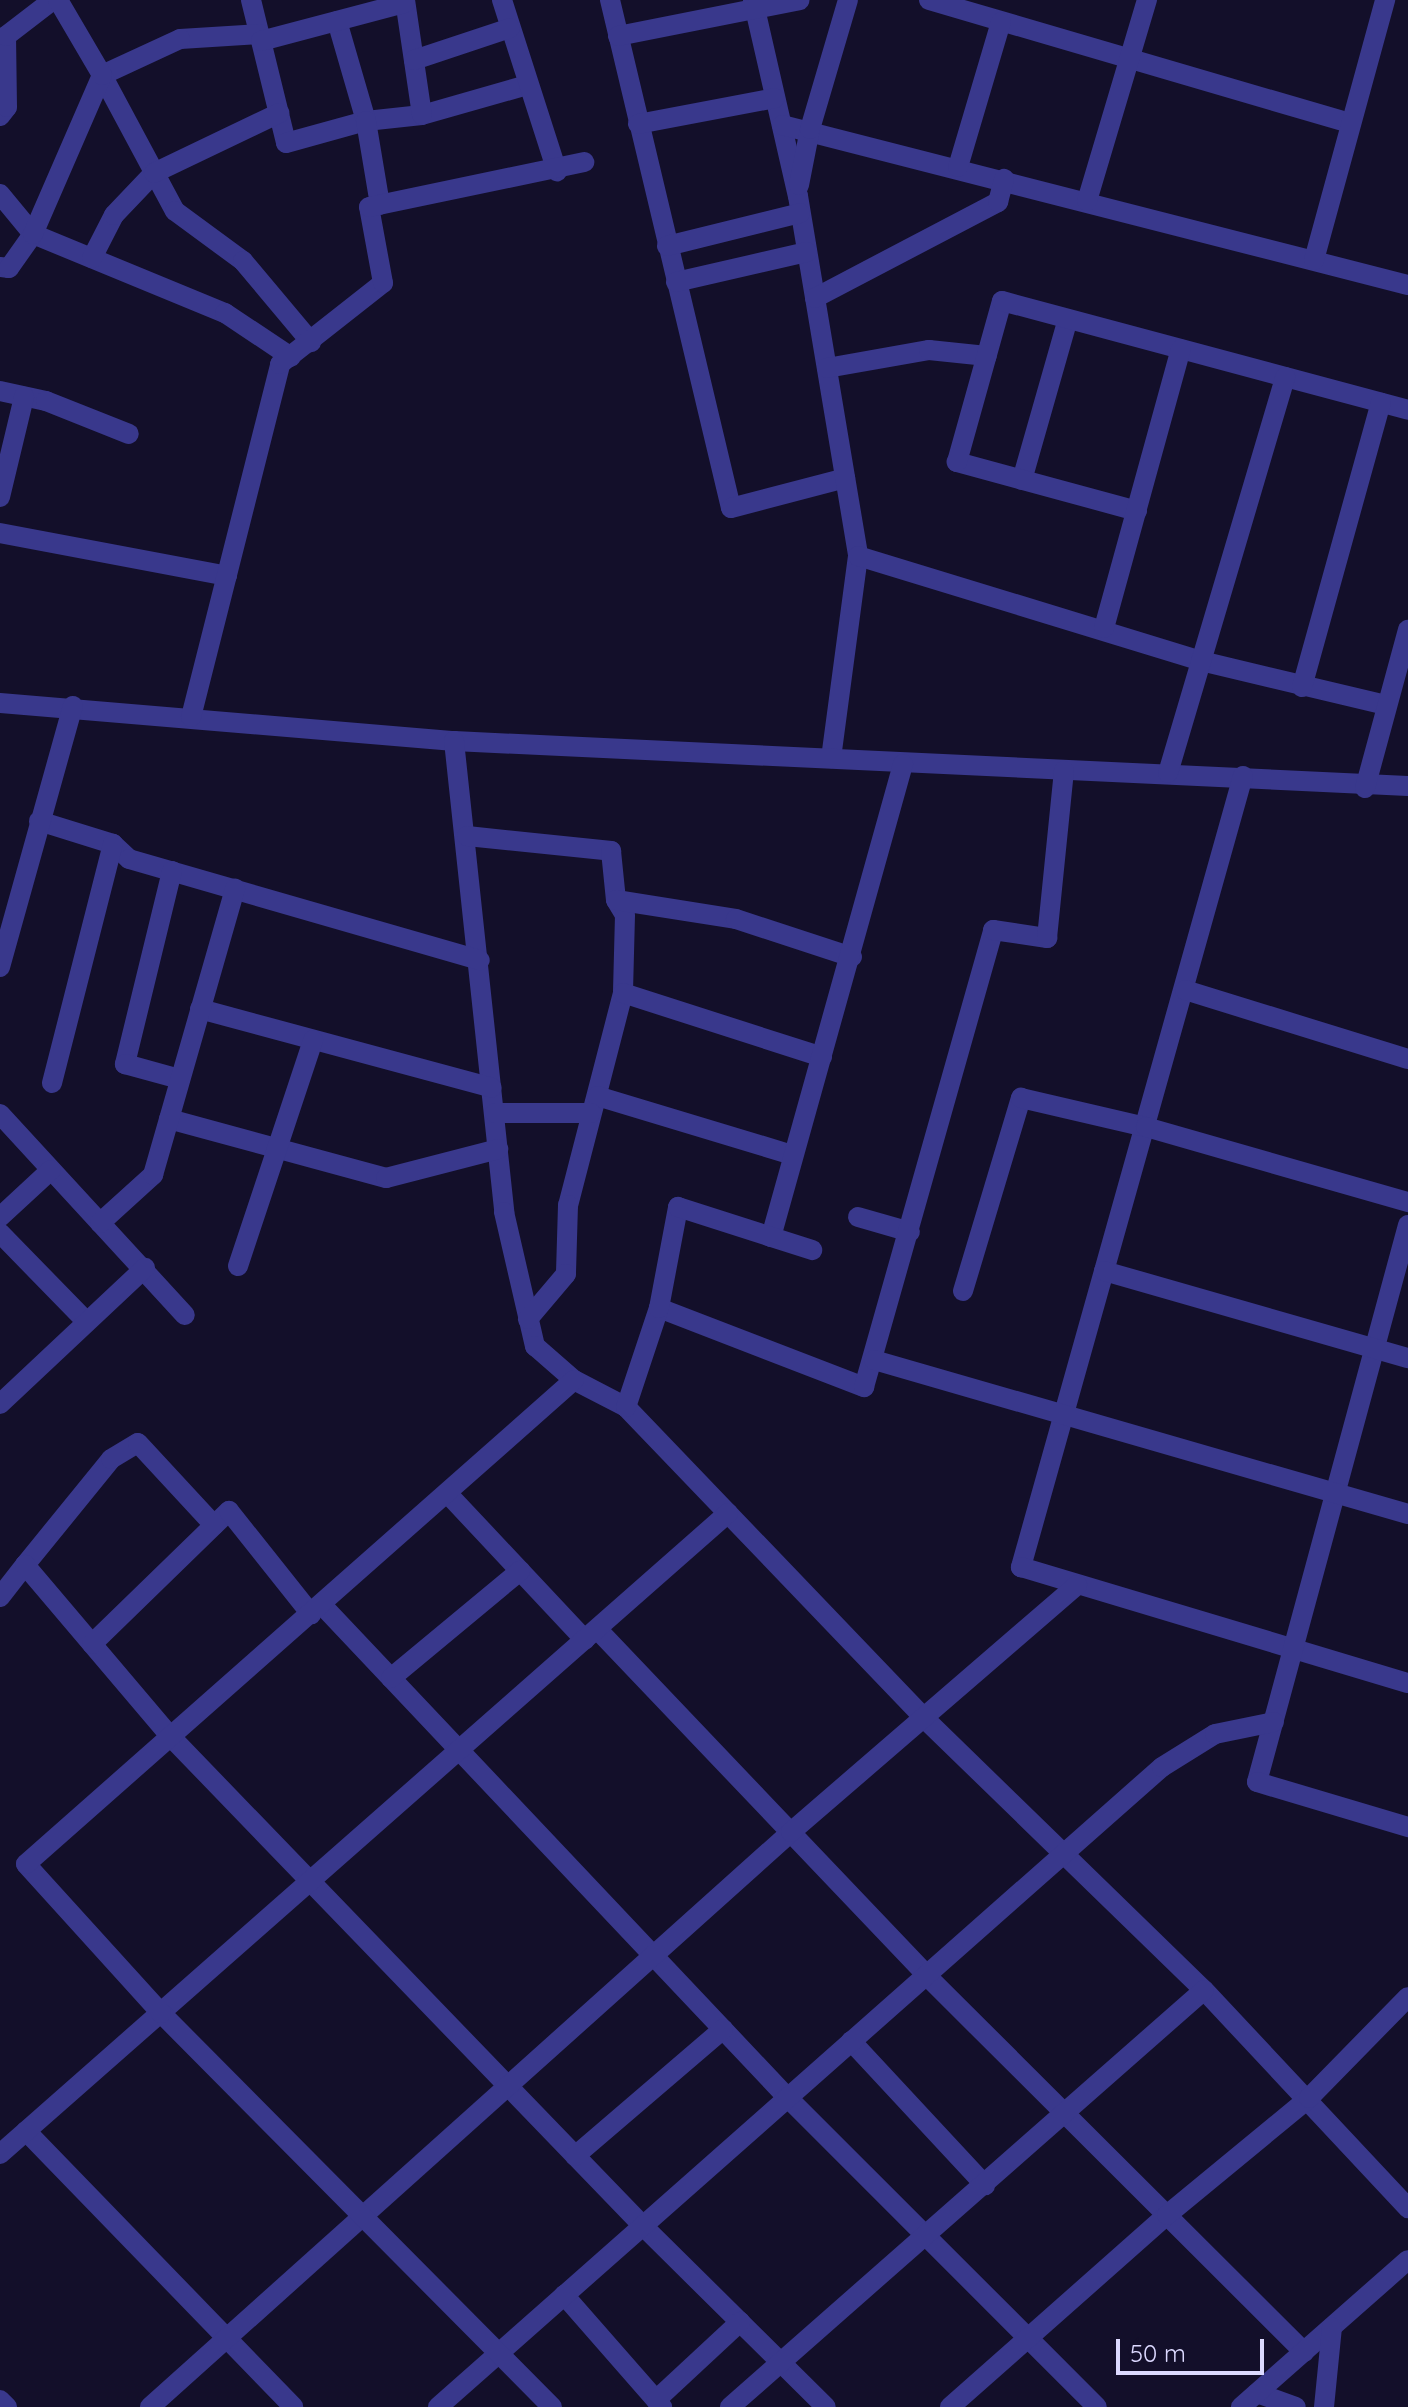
<!DOCTYPE html>
<html>
<head>
<meta charset="utf-8">
<style>
	body { margin:0 }
	#map { position:relative; width:1408px; height:2407px; overflow:hidden; background:#130f2a; font-family:Quicksand,sans-serif }
	div>[style] { position:absolute }
	.minor>* { height:20px; margin:-10px; padding:0 10px; transform-origin:10px; border-radius:10px; background:#39388c }
	span { translate:-50% -50%; white-space:nowrap; text-align:center; line-height:1.15; -webkit-text-stroke:6px #130f2a; paint-order:stroke }
	.scale { position:absolute; left:1116px; top:2339px; width:148px; height:36px; box-sizing:border-box; border:4px solid #dcd9ff; border-top:0; padding-left:10px; font-size:24px; line-height:28px; white-space:nowrap; color:#dcd9ff; -webkit-text-stroke:6px #130f2a; paint-order:stroke }
</style>
</head>
<body>
<div id="map">
	<div class="minor">
		<i style="left:251px;top:0;width:147px;rotate:76.2deg"></i>
		<i style="left:286px;top:143px;width:83px;rotate:-15.4deg"></i>
		<i style="left:366px;top:121px;width:56px;rotate:-6.1deg"></i>
		<i style="left:422px;top:115px;width:109px;rotate:-15.9deg"></i>
		<i style="left:405px;top:0;width:116px;rotate:81.6deg"></i>
		<i style="left:502px;top:0;width:180px;rotate:72.2deg"></i>
		<i style="left:610px;top:0;width:522px;rotate:76.6deg"></i>
		<i style="left:731px;top:508px;width:118px;rotate:-14.7deg"></i>
		<i style="left:753px;top:0;width:201px;rotate:77.1deg"></i>
		<i style="left:798px;top:196px;width:365px;rotate:80.5deg"></i>
		<i style="left:858px;top:556px;width:204px;rotate:97.6deg"></i>
		<i style="left:929px;top:0;width:438px;rotate:16.3deg"></i>
		<i style="left:337px;top:21px;width:104px;rotate:73.8deg"></i>
		<i style="left:366px;top:121px;width:85px;rotate:80.5deg"></i>
		<i style="left:260px;top:34px;width:80px;rotate:176.4deg"></i>
		<i style="left:180px;top:39px;width:86px;rotate:155.2deg"></i>
		<i style="left:102px;top:75px;width:154px;rotate:61.8deg"></i>
		<i style="left:175px;top:211px;width:84px;rotate:36.3deg"></i>
		<i style="left:243px;top:261px;width:106px;rotate:50deg"></i>
		<i style="left:618px;top:36px;width:185px;rotate:-11.2deg"></i>
		<i style="left:261px;top:41px;width:149px;rotate:-14.8deg"></i>
		<i style="left:414px;top:60px;width:101px;rotate:-18.4deg"></i>
		<i style="left:0;top:116px;width:11px;rotate:-52deg"></i>
		<i style="left:7px;top:107px;width:71px;rotate:-90.8deg"></i>
		<i style="left:6px;top:36px;width:59px;rotate:-37.5deg"></i>
		<i style="left:638px;top:124px;width:139px;rotate:-10.7deg"></i>
		<i style="left:782px;top:125px;width:646px;rotate:14.34deg"></i>
		<i style="left:958px;top:167px;width:151px;rotate:-73.5deg"></i>
		<i style="left:799px;top:185px;width:57px;rotate:-78.9deg"></i>
		<i style="left:810px;top:129px;width:134px;rotate:-73.6deg"></i>
		<i style="left:0;top:194px;width:52px;rotate:50.5deg"></i>
		<i style="left:33px;top:234px;width:208px;rotate:22.4deg"></i>
		<i style="left:225px;top:313px;width:79px;rotate:33.7deg"></i>
		<i style="left:1087px;top:201px;width:210px;rotate:-73.4deg"></i>
		<i style="left:667px;top:246px;width:137px;rotate:-13.9deg"></i>
		<i style="left:92px;top:258px;width:48px;rotate:-62.9deg"></i>
		<i style="left:114px;top:215px;width:58px;rotate:-46.4deg"></i>
		<i style="left:154px;top:173px;width:139px;rotate:-25.6deg"></i>
		<i style="left:1314px;top:260px;width:270px;rotate:-74.7deg"></i>
		<i style="left:0;top:267px;width:9px;rotate:6deg"></i>
		<i style="left:9px;top:268px;width:42px;rotate:-54.8deg"></i>
		<i style="left:33px;top:234px;width:173px;rotate:-66.5deg"></i>
		<i style="left:102px;top:75px;width:87px;rotate:-120.4deg"></i>
		<i style="left:676px;top:282px;width:134px;rotate:-12.9deg"></i>
		<i style="left:815px;top:298px;width:207px;rotate:-27.7deg"></i>
		<i style="left:998px;top:202px;width:24px;rotate:-75deg"></i>
		<i style="left:827px;top:368px;width:104px;rotate:-10deg"></i>
		<i style="left:929px;top:350px;width:58px;rotate:5.9deg"></i>
		<i style="left:0;top:391px;width:47px;rotate:12.3deg"></i>
		<i style="left:46px;top:401px;width:89px;rotate:21.7deg"></i>
		<i style="left:1022px;top:480px;width:167px;rotate:-74.1deg"></i>
		<i style="left:0;top:497px;width:103px;rotate:-76.5deg"></i>
		<i style="left:1137px;top:511px;width:187px;rotate:-164.8deg"></i>
		<i style="left:957px;top:462px;width:167px;rotate:-74.4deg"></i>
		<i style="left:1002px;top:301px;width:420px;rotate:15deg"></i>
		<i style="left:0;top:533px;width:231px;rotate:10.7deg"></i>
		<i style="left:858px;top:556px;width:359px;rotate:17deg"></i>
		<i style="left:1201px;top:661px;width:189px;rotate:13.4deg"></i>
		<i style="left:1104px;top:628px;width:289px;rotate:-74.6deg"></i>
		<i style="left:1302px;top:687px;width:295px;rotate:-74.5deg"></i>
		<i style="left:0;top:703px;width:456px;rotate:4.8deg"></i>
		<i style="left:454px;top:741px;width:955px;rotate:2.7deg"></i>
		<i style="left:191px;top:717px;width:364px;rotate:-75.8deg"></i>
		<i style="left:280px;top:364px;width:131px;rotate:-38.2deg"></i>
		<i style="left:383px;top:283px;width:77px;rotate:-100.4deg"></i>
		<i style="left:369px;top:207px;width:220px;rotate:-11.8deg"></i>
		<i style="left:454px;top:741px;width:474px;rotate:83.9deg"></i>
		<i style="left:504px;top:1212px;width:138px;rotate:77deg"></i>
		<i style="left:535px;top:1346px;width:52px;rotate:41.1deg"></i>
		<i style="left:574px;top:1380px;width:59px;rotate:27.4deg"></i>
		<i style="left:626px;top:1407px;width:431px;rotate:46.2deg"></i>
		<i style="left:924px;top:1718px;width:390px;rotate:44.2deg"></i>
		<i style="left:1204px;top:1990px;width:299px;rotate:46.9deg"></i>
		<i style="left:1168px;top:773px;width:413px;rotate:-73.5deg"></i>
		<i style="left:1243px;top:776px;width:822px;rotate:105.68deg"></i>
		<i style="left:1021px;top:1567px;width:404px;rotate:16.7deg"></i>
		<i style="left:1365px;top:788px;width:164px;rotate:-74.8deg"></i>
		<i style="left:39px;top:821px;width:77px;rotate:17.3deg"></i>
		<i style="left:113px;top:844px;width:22px;rotate:43deg"></i>
		<i style="left:129px;top:859px;width:365px;rotate:16.1deg"></i>
		<i style="left:467px;top:836px;width:145px;rotate:5.9deg"></i>
		<i style="left:611px;top:851px;width:49px;rotate:84.2deg"></i>
		<i style="left:616px;top:900px;width:17px;rotate:59deg"></i>
		<i style="left:625px;top:915px;width:78px;rotate:91.5deg"></i>
		<i style="left:623px;top:993px;width:219px;rotate:104.5deg"></i>
		<i style="left:568px;top:1205px;width:69px;rotate:91.7deg"></i>
		<i style="left:566px;top:1274px;width:59px;rotate:130.2deg"></i>
		<i style="left:172px;top:871px;width:199px;rotate:103.7deg"></i>
		<i style="left:125px;top:1064px;width:57px;rotate:15.3deg"></i>
		<i style="left:616px;top:900px;width:121px;rotate:9deg"></i>
		<i style="left:736px;top:919px;width:122px;rotate:18.1deg"></i>
		<i style="left:0;top:967px;width:271px;rotate:-74.4deg"></i>
		<i style="left:1185px;top:990px;width:233px;rotate:17.2deg"></i>
		<i style="left:623px;top:993px;width:209px;rotate:17.8deg"></i>
		<i style="left:200px;top:1009px;width:302px;rotate:15.1deg"></i>
		<i style="left:52px;top:1083px;width:247px;rotate:-75.7deg"></i>
		<i style="left:597px;top:1096px;width:204px;rotate:16.8deg"></i>
		<i style="left:495px;top:1113px;width:96px"></i>
		<i style="left:0;top:1114px;width:273px;rotate:47.4deg"></i>
		<i style="left:169px;top:1119px;width:225px;rotate:15.2deg"></i>
		<i style="left:386px;top:1178px;width:116px;rotate:-14.5deg"></i>
		<i style="left:0;top:1217px;width:69px;rotate:-42.7deg"></i>
		<i style="left:858px;top:1217px;width:54px;rotate:16.1deg"></i>
		<i style="left:100px;top:1223px;width:72px;rotate:-42.2deg"></i>
		<i style="left:153px;top:1175px;width:298px;rotate:-74deg"></i>
		<i style="left:1408px;top:1225px;width:577px;rotate:105.17deg"></i>
		<i style="left:1257px;top:1782px;width:158px;rotate:16.6deg"></i>
		<i style="left:0;top:1233px;width:124px;rotate:45.7deg"></i>
		<i style="left:771px;top:1237px;width:491px;rotate:-74.4deg"></i>
		<i style="left:238px;top:1266px;width:238px;rotate:-71.6deg"></i>
		<i style="left:1104px;top:1271px;width:316px;rotate:16deg"></i>
		<i style="left:963px;top:1291px;width:202px;rotate:-73.3deg"></i>
		<i style="left:1021px;top:1098px;width:128px;rotate:13.1deg"></i>
		<i style="left:1146px;top:1127px;width:273px;rotate:16deg"></i>
		<i style="left:659px;top:1308px;width:220px;rotate:21.1deg"></i>
		<i style="left:864px;top:1387px;width:475px;rotate:-74.2deg"></i>
		<i style="left:993px;top:930px;width:55px;rotate:8.4deg"></i>
		<i style="left:1047px;top:938px;width:168px;rotate:-84.2deg"></i>
		<i style="left:874px;top:1360px;width:556px;rotate:16.09deg"></i>
		<i style="left:0;top:1404px;width:199px;rotate:-43.2deg"></i>
		<i style="left:626px;top:1407px;width:104px;rotate:-71.6deg"></i>
		<i style="left:659px;top:1308px;width:103px;rotate:-79.3deg"></i>
		<i style="left:678px;top:1207px;width:141px;rotate:17.8deg"></i>
		<i style="left:448px;top:1494px;width:200px;rotate:46.8deg"></i>
		<i style="left:25px;top:1565px;width:136px;rotate:-50.9deg"></i>
		<i style="left:111px;top:1459px;width:31px;rotate:-31deg"></i>
		<i style="left:138px;top:1443px;width:112px;rotate:47.2deg"></i>
		<i style="left:0;top:1597px;width:41px;rotate:-52deg"></i>
		<i style="left:25px;top:1565px;width:226px;rotate:49.7deg"></i>
		<i style="left:171px;top:1737px;width:680px;rotate:46.01deg"></i>
		<i style="left:643px;top:2226px;width:257px;rotate:44.7deg"></i>
		<i style="left:322px;top:1605px;width:677px;rotate:46.62deg"></i>
		<i style="left:787px;top:2097px;width:438px;rotate:45deg"></i>
		<i style="left:598px;top:1630px;width:476px;rotate:46.4deg"></i>
		<i style="left:926px;top:1975px;width:534px;rotate:44.92deg"></i>
		<i style="left:92px;top:1644px;width:191px;rotate:-44.2deg"></i>
		<i style="left:229px;top:1511px;width:132px;rotate:51.5deg"></i>
		<i style="left:391px;top:1678px;width:168px;rotate:-39.7deg"></i>
		<i style="left:851px;top:2041px;width:197px;rotate:47.1deg"></i>
		<i style="left:26px;top:2131px;width:384px;rotate:45.9deg"></i>
		<i style="left:0;top:2154px;width:970px;rotate:-41.36deg"></i>
		<i style="left:575px;top:2156px;width:195px;rotate:-40.6deg"></i>
		<i style="left:564px;top:2295px;width:149px;rotate:48.8deg"></i>
		<i style="left:1257px;top:2393px;width:41px;rotate:19.7deg"></i>
		<i style="left:0;top:2400px;width:10px;rotate:45deg"></i>
		<i style="left:656px;top:2400px;width:115px;rotate:-42.9deg"></i>
		<i style="left:150px;top:2407px;width:861px;rotate:-41.89deg"></i>
		<i style="left:791px;top:1832px;width:378px;rotate:-40.8deg"></i>
		<i style="left:438px;top:2407px;width:966px;rotate:-41.48deg"></i>
		<i style="left:1162px;top:1767px;width:62px;rotate:-31.9deg"></i>
		<i style="left:1215px;top:1734px;width:60px;rotate:-11.5deg"></i>
		<i style="left:552px;top:2407px;width:555px;rotate:-134.78deg"></i>
		<i style="left:161px;top:2013px;width:201px;rotate:-132.2deg"></i>
		<i style="left:26px;top:1864px;width:731px;rotate:-41.45deg"></i>
		<i style="left:730px;top:2407px;width:631px;rotate:-41.34deg"></i>
		<i style="left:950px;top:2407px;width:290px;rotate:-41.5deg"></i>
		<i style="left:1167px;top:2215px;width:184px;rotate:-39.5deg"></i>
		<i style="left:1309px;top:2098px;width:141px;rotate:-45.6deg"></i>
		<i style="left:1241px;top:2407px;width:222px;rotate:-41.4deg"></i>
		<i style="left:1324px;top:2407px;width:80px;rotate:-84.3deg"></i>
	</div>
	<div class="scale">50 m</div>
</div>
</body>
</html>
